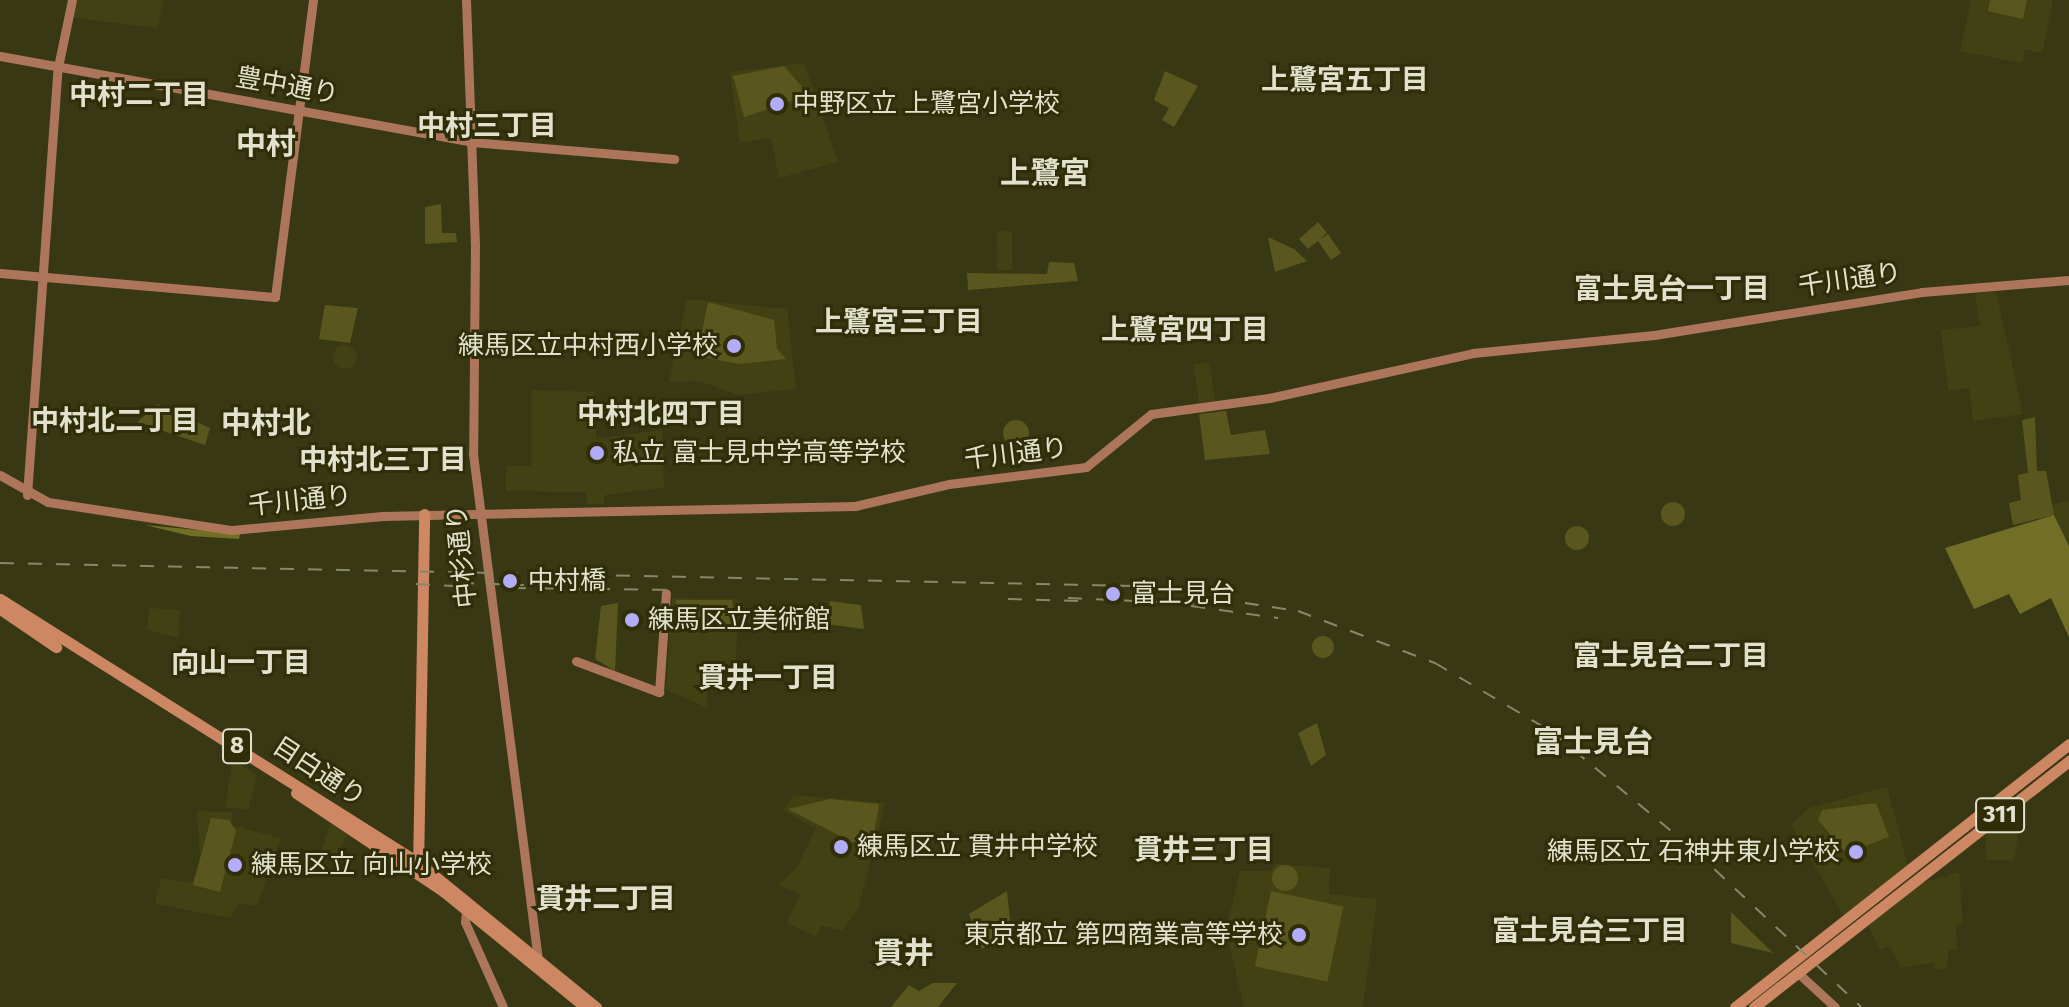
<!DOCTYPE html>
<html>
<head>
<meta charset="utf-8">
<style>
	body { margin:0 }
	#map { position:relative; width:2069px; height:1007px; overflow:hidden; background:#393814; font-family:"Fira Sans","Noto Sans JP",sans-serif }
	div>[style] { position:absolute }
	.built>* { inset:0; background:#424114; transform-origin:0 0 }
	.round { border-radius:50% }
	.green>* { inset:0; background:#59571d; transform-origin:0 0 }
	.forest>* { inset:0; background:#716f25 }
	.secondary>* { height:9px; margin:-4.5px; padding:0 4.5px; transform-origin:4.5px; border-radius:4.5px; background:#ad765a }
	.primary>* { height:11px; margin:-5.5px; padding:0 5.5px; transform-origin:5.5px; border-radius:5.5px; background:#cd8763 }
	.rail>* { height:2px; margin-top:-1px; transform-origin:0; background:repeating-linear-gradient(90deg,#87876a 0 14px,transparent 0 28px) }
	.dots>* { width:22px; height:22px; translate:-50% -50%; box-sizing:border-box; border:4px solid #2f2e09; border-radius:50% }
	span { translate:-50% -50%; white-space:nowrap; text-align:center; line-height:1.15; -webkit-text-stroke:6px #2f2e09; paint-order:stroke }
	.shield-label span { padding:2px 6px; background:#2f2e09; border:2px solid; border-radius:6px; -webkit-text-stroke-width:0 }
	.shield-label { font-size:24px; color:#e1e1cd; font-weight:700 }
	.street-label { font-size:26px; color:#e1e1cd }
	.poi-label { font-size:26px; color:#e1e1cd }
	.left { translate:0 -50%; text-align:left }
	.right { translate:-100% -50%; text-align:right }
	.neighbourhood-label { font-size:28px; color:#e1e1cd; font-weight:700 }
	.quarter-label { font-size:30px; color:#e1e1cd; font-weight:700 }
</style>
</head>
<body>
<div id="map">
	<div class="built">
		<i style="clip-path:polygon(75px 0,163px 0,158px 28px,73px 18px)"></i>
		<i style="clip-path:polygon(1971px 0,2053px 0,2042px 53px,2025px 49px,2022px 63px,1960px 51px)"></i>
		<i style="clip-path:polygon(804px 63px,838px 162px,779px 178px,771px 138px,740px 143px,730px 72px)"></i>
		<i style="left:1012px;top:231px;width:39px;height:15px;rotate:89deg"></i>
		<i style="clip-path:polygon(1996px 291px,2023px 414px,1973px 421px,1969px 388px,1948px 391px,1941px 330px,1980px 326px,1975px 293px)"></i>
		<i style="clip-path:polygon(687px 299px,787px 309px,796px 389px,738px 395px,699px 381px,669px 382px)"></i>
		<i class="round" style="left:333px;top:345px;width:24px;height:24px"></i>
		<i style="left:1209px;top:362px;width:39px;height:16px;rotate:81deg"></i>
		<i style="clip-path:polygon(531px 390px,594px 392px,596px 439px,662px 430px,664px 488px,605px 495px,604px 504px,587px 504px,586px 492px,506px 491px,506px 466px,531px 466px)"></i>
		<i style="clip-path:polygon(2069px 500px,2069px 546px,2050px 506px)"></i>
		<i style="clip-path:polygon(672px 598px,739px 599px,735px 671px,710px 672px,706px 707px,666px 690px)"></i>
		<i style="clip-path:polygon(149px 608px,180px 610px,178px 638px,147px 630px)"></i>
		<i style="clip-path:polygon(233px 760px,257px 775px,248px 810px,225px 807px)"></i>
		<i style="clip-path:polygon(1887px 787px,1908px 866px,1844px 916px,1791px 825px,1809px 808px)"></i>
		<i style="clip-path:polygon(794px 795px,885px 803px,858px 910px,842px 930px,821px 926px,816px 937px,787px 923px,800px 894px,778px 885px,797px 867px,816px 828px,783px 810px)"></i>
		<i style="clip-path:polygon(197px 811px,232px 812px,231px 825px,281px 838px,257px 906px,240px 903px,230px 918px,155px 904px,161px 878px,192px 883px,200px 860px)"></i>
		<i style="clip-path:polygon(2011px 812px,2020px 822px,2014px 861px,1987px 860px,1985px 833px)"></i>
		<i style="clip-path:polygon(331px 823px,347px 834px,337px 859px,321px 851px)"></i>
		<i style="clip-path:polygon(1275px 864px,1330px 868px,1329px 894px,1377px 899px,1363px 1007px,1244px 1007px,1226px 930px,1240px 871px,1270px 871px)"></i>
		<i style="clip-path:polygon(1959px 872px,1963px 924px,1956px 925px,1957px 949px,1949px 950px,1947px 968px,1935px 970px,1934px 962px,1901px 968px,1890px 946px,1879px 949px,1868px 925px,1919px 884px)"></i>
	</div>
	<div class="green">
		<i style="clip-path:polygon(1990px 0,2027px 0,2023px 19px,1988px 11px)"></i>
		<i style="clip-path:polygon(784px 66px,809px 95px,744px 117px,733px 76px)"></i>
		<i style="clip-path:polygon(1165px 71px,1198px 86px,1174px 127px,1162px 120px,1169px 108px,1154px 100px)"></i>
		<i style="clip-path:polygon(441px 204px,442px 233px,456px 233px,457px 242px,425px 244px,425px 207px)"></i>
		<i style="clip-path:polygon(1318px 222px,1327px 233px,1320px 239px,1328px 234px,1341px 253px,1331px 260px,1318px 241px,1308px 249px,1299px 239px)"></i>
		<i style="clip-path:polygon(1268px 237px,1294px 249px,1307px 261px,1275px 272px)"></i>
		<i style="clip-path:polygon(1049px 262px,1074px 263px,1078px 281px,968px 290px,967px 273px,1047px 274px)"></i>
		<i style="clip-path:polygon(708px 302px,774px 320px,777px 349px,786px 359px,740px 364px,697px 356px)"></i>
		<i style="clip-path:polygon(325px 305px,358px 308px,350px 343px,319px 339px)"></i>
		<i style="clip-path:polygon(158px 404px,210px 428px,205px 445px,137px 422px)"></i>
		<i style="clip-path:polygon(1226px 411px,1231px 435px,1265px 430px,1270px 454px,1205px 460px,1199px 414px)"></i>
		<i style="clip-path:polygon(2035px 417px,2037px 471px,2046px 471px,2054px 515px,2013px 525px,2009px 503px,2021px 500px,2018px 475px,2028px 473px,2022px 420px)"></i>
		<i class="round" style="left:1003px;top:420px;width:26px;height:26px"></i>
		<i class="round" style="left:1661px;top:502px;width:24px;height:24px"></i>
		<i class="round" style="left:1565px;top:526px;width:24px;height:24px"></i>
		<i style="clip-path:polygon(676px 600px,732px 600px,735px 631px,674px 628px)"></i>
		<i style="clip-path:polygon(830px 601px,861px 605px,864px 629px,826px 624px)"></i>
		<i style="clip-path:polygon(618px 603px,615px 671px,595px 659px,601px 606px)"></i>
		<i class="round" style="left:1312px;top:636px;width:22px;height:22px"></i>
		<i style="clip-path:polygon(1317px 723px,1326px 755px,1311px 766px,1298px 733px)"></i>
		<i style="clip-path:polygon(830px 799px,879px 804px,871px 852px,788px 809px)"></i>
		<i style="clip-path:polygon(1876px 803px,1889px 837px,1846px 853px,1818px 820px,1822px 810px)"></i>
		<i style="clip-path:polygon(211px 818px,229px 820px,236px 831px,220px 892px,193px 885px)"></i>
		<i class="round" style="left:1272px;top:865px;width:26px;height:26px"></i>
		<i style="clip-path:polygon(1007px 891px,1011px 930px,982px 949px,969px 914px)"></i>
		<i style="left:1271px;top:891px;width:74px;height:77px;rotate:12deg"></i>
		<i style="clip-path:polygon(1731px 912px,1773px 953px,1731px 943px)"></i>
		<i style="clip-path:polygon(933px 983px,957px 983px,938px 1007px,891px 1007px,909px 985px,919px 991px)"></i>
	</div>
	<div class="forest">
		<i style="clip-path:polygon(2054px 515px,2069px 546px,2069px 637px,2051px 598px,2020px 614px,2009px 594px,1974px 609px,1945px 548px)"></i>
		<i style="clip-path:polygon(145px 525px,240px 534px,239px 539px,191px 536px)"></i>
	</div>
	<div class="secondary">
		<i style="left:466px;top:0;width:244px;rotate:87.9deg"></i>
		<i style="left:475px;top:244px;width:210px;rotate:90.5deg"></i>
		<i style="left:473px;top:454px;width:510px;rotate:82.68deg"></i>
		<i style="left:0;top:56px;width:480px;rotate:10.3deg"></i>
		<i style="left:472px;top:142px;width:203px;rotate:4.8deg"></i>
		<i style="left:0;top:273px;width:276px;rotate:5deg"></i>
		<i style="left:275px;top:297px;width:299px;rotate:-82.7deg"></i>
		<i style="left:0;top:475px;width:55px;rotate:29.4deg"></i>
		<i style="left:48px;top:502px;width:186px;rotate:8.7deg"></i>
		<i style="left:232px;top:530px;width:151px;rotate:-5.3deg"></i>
		<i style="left:382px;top:516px;width:473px;rotate:-1.2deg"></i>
		<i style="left:855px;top:506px;width:97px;rotate:-13.2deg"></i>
		<i style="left:949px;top:484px;width:138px;rotate:-7.1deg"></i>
		<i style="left:1086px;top:467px;width:84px;rotate:-39.2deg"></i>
		<i style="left:1151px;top:414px;width:119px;rotate:-7.7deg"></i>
		<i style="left:1269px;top:398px;width:209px;rotate:-12.4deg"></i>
		<i style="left:1473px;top:353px;width:182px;rotate:-5.7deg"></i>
		<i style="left:1654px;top:335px;width:271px;rotate:-9.1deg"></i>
		<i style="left:1922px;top:292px;width:147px;rotate:-4.7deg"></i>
		<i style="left:27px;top:495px;width:429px;rotate:-85.9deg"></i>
		<i style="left:58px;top:67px;width:68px;rotate:-78.2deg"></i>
		<i style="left:576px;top:661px;width:89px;rotate:20.5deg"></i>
		<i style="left:659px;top:692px;width:99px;rotate:-86deg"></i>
		<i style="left:467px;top:903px;width:19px;rotate:96deg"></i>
		<i style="left:465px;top:922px;width:93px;rotate:65.9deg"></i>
		<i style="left:1798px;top:973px;width:50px;rotate:42.6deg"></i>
	</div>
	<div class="primary">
		<i style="left:0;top:599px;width:497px;rotate:32.2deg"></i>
		<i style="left:420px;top:864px;width:227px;rotate:39.1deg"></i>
		<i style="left:0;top:609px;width:68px;rotate:34.2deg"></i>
		<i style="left:296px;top:793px;width:177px;rotate:33.7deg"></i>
		<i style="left:443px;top:891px;width:182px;rotate:39.2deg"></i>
		<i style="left:418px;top:869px;width:355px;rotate:-89deg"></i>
		<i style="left:1735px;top:1007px;width:425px;rotate:-38.2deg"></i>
		<i style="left:1754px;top:1007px;width:400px;rotate:-38deg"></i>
	</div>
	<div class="rail">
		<i style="left:0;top:563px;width:1134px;rotate:1.16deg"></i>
		<i style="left:1134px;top:586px;width:166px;rotate:8.7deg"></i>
		<i style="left:1298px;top:611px;width:147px;rotate:20.8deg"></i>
		<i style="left:1435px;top:663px;width:136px;rotate:30.5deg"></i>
		<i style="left:1552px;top:732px;width:185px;rotate:39.7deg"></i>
		<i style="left:1694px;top:850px;width:229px;rotate:43.2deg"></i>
		<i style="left:460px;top:583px;width:64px;rotate:1.8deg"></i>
		<i style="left:416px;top:584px;width:56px;rotate:3.1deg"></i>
		<i style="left:512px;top:588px;width:168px;rotate:0.7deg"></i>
		<i style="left:1068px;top:598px;width:135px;rotate:2.5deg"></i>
		<i style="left:1008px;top:599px;width:72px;rotate:1.6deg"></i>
		<i style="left:1191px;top:606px;width:88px;rotate:7.9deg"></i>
	</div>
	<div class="dots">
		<i style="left:777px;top:104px;background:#b3adf9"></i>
		<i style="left:734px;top:346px;background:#b3adf9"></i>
		<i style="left:597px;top:453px;background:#b3adf9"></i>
		<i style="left:510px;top:581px;background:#b3adf9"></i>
		<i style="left:1113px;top:594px;background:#b3adf9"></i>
		<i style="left:632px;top:620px;background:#b3adf9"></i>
		<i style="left:841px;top:847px;background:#b3adf9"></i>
		<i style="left:1856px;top:852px;background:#b3adf9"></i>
		<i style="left:235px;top:865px;background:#b3adf9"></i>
		<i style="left:1299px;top:935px;background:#b3adf9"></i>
	</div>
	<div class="shield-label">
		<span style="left:237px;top:746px">8</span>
		<span style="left:2000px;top:815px">311</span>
	</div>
	<div class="street-label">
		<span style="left:287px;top:86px;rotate:10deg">豊中通り</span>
		<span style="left:1850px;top:280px;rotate:-8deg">千川通り</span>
		<span style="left:1016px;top:454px;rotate:-7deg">千川通り</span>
		<span style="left:300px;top:501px;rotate:-6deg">千川通り</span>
		<span style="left:462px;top:556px;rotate:-96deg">中杉通り</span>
		<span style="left:319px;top:772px;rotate:33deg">目白通り</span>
	</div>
	<div class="poi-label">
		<span class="left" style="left:793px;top:104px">中野区立 上鷺宮小学校</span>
		<span class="right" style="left:718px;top:346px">練馬区立中村西小学校</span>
		<span class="left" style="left:613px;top:453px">私立 富士見中学高等学校</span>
		<span class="left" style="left:528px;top:581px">中村橋</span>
		<span class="left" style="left:1131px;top:594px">富士見台</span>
		<span class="left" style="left:648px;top:620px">練馬区立美術館</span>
		<span class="left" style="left:857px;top:847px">練馬区立 貫井中学校</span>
		<span class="right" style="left:1840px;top:852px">練馬区立 石神井東小学校</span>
		<span class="left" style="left:251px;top:865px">練馬区立 向山小学校</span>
		<span class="right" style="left:1283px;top:935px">東京都立 第四商業高等学校</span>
	</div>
	<div class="neighbourhood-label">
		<span style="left:1345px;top:80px">上鷺宮五丁目</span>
		<span style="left:139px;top:95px">中村二丁目</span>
		<span style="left:487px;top:126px">中村三丁目</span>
		<span style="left:1672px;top:289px">富士見台一丁目</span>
		<span style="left:899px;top:322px">上鷺宮三丁目</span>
		<span style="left:1185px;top:330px">上鷺宮四丁目</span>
		<span style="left:661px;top:414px">中村北四丁目</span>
		<span style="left:115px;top:421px">中村北二丁目</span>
		<span style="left:383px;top:460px">中村北三丁目</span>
		<span style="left:1671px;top:656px">富士見台二丁目</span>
		<span style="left:241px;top:663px">向山一丁目</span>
		<span style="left:768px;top:678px">貫井一丁目</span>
		<span style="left:1204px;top:850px">貫井三丁目</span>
		<span style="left:606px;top:899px">貫井二丁目</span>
		<span style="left:1590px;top:931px">富士見台三丁目</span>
	</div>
	<div class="quarter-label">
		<span style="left:266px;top:144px">中村</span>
		<span style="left:1045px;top:173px">上鷺宮</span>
		<span style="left:266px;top:423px">中村北</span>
		<span style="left:1593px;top:742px">富士見台</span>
		<span style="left:904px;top:953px">貫井</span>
	</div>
</div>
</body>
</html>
